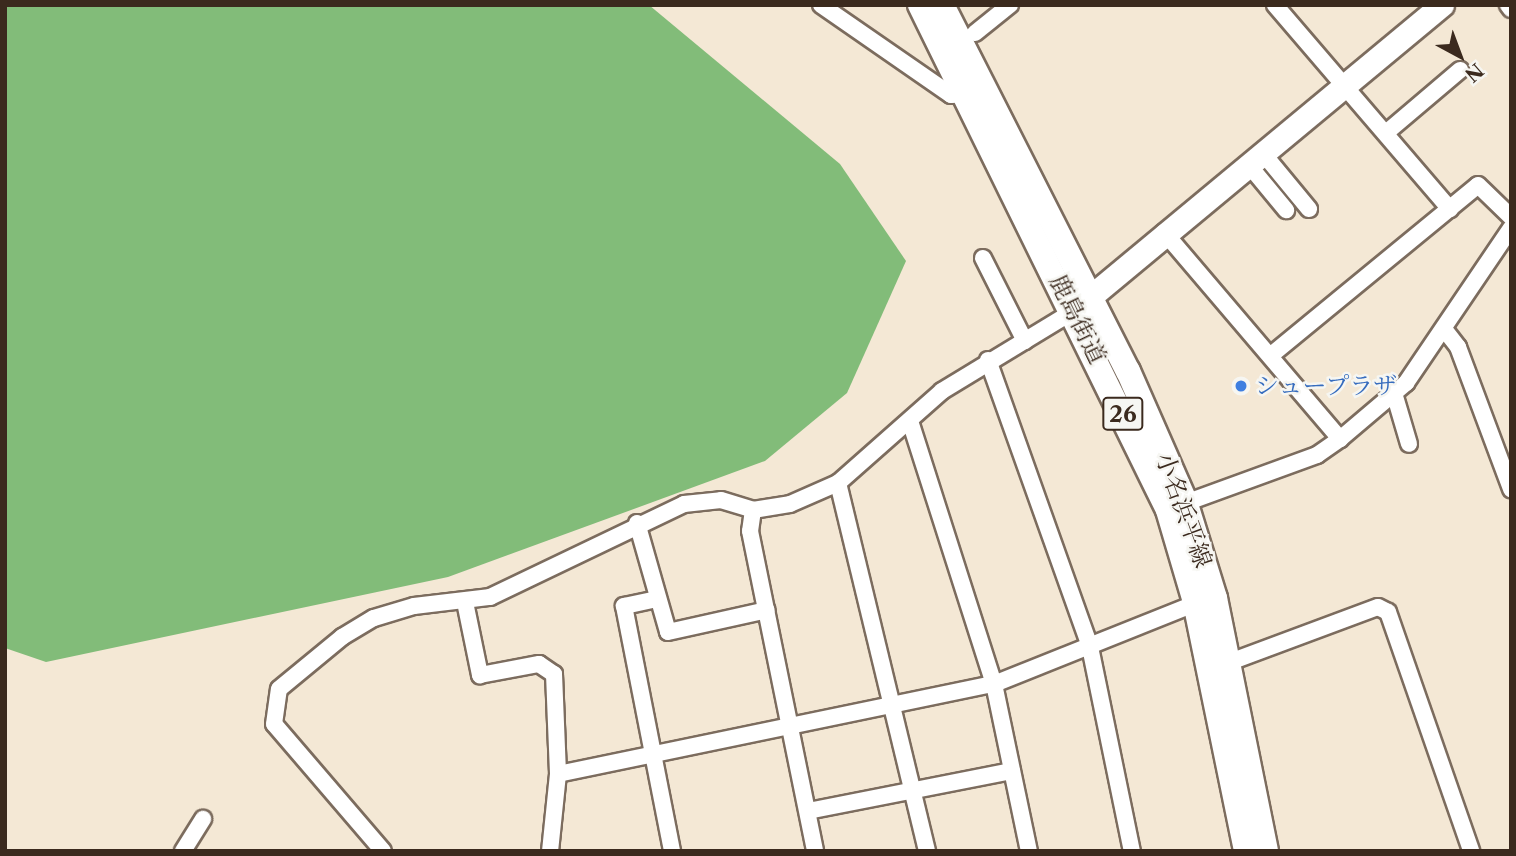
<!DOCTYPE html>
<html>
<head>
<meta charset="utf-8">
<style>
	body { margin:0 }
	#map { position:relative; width:1516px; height:856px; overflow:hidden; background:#f4e8d5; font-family:"Libre Caslon Text","Noto Serif JP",serif }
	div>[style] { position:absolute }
	.forest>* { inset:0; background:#82bc79 }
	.roads { filter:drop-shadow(2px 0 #7c6c5e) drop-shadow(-2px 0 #7c6c5e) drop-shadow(0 2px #7c6c5e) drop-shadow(0 -2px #7c6c5e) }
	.street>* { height:16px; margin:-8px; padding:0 8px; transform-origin:8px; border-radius:8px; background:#fff }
	.secondary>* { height:23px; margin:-11.5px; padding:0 11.5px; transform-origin:11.5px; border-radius:11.5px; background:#fff }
	.primary>* { height:24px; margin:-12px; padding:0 12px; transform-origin:12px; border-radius:12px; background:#fff }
	.dots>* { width:19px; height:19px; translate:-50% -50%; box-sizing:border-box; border:4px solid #f6f6f2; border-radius:50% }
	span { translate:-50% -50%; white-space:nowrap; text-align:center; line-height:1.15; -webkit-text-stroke:5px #f6f6f2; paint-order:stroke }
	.shield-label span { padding:2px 5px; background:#f6f6f2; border:2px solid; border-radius:5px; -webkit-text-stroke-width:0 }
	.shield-label { font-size:23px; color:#3b2a1e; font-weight:700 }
	.street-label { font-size:24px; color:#3b2a1e }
	.shop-label { font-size:24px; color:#366cbe }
	.left { translate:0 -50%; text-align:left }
	.frame { position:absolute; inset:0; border:7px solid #3b2a1e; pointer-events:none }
	.north { position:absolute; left:1425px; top:21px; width:70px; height:70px; -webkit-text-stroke:5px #f6f6f2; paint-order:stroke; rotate:139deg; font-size:19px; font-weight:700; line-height:28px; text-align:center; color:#3b2a1e }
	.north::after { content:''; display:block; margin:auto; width:24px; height:32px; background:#3b2a1e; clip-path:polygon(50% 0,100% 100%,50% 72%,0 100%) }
</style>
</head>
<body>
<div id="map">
	<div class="forest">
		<i style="clip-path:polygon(5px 5px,649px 5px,840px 164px,906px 261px,847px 393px,765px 461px,448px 577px,46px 662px,5px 648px)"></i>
	</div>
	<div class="roads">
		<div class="street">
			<i style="left:821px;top:5px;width:158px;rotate:34.7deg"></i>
			<i style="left:951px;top:95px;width:16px;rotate:-4deg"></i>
			<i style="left:1275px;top:5px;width:269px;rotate:49.4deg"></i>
			<i style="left:1508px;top:5px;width:5px;rotate:53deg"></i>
			<i style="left:975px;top:33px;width:45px;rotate:-38.7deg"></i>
			<i style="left:1387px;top:132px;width:96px;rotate:-40.3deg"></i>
			<i style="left:1262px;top:152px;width:74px;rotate:50.5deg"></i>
			<i style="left:1248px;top:164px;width:60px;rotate:50.4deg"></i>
			<i style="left:1164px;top:232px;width:272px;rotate:49.6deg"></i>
			<i style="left:983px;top:258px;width:93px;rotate:63.2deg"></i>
			<i style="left:1444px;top:329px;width:23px;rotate:52deg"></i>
			<i style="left:1458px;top:347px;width:152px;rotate:69.5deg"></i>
			<i style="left:1270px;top:356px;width:269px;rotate:-39.4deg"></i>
			<i style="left:1478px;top:185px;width:46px;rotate:44.1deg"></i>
			<i style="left:988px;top:360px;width:305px;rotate:70.4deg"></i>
			<i style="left:1090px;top:647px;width:208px;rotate:78.4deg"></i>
			<i style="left:1394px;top:393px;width:53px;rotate:73.6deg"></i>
			<i style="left:910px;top:421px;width:276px;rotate:72.3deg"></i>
			<i style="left:994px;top:684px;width:171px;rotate:78.2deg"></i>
			<i style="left:838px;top:483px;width:379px;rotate:76.4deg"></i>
			<i style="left:1177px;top:506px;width:149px;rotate:-20deg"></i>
			<i style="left:1317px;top:455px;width:28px;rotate:-35deg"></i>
			<i style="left:1340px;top:439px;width:87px;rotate:-40.3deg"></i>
			<i style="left:1406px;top:383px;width:187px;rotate:-55.9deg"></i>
			<i style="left:753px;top:510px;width:21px;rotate:98deg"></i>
			<i style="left:750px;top:531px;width:327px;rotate:78.5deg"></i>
			<i style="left:637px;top:523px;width:113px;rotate:74.1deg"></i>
			<i style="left:668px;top:632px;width:101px;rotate:-12.5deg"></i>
			<i style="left:657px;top:599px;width:34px;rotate:168deg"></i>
			<i style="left:624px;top:606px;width:250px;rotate:78.9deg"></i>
			<i style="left:465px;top:602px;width:75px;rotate:78.4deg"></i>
			<i style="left:480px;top:675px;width:60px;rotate:-10.6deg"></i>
			<i style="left:539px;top:664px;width:18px;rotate:34deg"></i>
			<i style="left:554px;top:674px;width:100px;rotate:87.7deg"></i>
			<i style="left:558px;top:774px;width:77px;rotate:95.9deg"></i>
			<i style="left:1238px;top:659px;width:149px;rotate:-20.4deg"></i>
			<i style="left:1378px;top:607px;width:11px;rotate:27deg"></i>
			<i style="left:1388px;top:612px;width:253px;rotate:70.8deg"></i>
			<i style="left:558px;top:774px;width:445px;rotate:-11.7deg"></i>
			<i style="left:994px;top:684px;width:224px;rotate:-21.8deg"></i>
			<i style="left:808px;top:811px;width:208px;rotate:-11.1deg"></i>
			<i style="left:183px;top:851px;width:38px;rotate:-58deg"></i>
			<i style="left:383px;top:851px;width:167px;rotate:-130.6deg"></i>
			<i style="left:274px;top:724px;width:35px;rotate:-82deg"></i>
			<i style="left:279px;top:689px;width:82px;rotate:-39.5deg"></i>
			<i style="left:342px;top:637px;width:37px;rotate:-31deg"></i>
			<i style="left:374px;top:618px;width:42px;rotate:-16.7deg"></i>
			<i style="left:414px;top:606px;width:77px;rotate:-6.8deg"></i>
			<i style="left:490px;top:597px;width:215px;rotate:-25.6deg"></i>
			<i style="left:684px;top:504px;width:37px;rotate:-6deg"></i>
			<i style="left:721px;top:500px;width:34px;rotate:17deg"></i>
			<i style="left:753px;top:510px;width:37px;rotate:-9deg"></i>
			<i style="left:790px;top:504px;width:52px;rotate:-23.6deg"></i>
			<i style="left:838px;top:483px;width:139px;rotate:-41.5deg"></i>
			<i style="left:942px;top:391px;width:156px;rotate:-31.3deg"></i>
		</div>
		<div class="secondary">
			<i style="left:1078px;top:307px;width:473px;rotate:-39.7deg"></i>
		</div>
		<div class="primary">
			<i style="left:920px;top:5px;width:563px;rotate:63.84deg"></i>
			<i style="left:1168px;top:510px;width:96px;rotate:73.6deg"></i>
			<i style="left:1195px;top:602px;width:254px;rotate:78.4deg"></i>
			<i style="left:942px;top:5px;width:411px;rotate:63.1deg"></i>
			<i style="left:1128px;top:371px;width:142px;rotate:66.3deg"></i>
			<i style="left:1185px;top:501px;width:102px;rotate:72.8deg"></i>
			<i style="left:1215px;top:598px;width:258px;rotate:78.6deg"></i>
		</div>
	</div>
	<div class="dots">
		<i style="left:1241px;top:386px;background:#3f7fe0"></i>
	</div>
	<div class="shield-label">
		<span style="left:1123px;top:414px">26</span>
	</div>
	<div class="street-label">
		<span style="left:1078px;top:319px;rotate:64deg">鹿島街道</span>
		<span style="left:1184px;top:510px;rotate:70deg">小名浜平線</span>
	</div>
	<div class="shop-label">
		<span class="left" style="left:1255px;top:386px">シュープラザ</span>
	</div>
	<div class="frame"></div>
	<div class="north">N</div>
</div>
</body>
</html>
